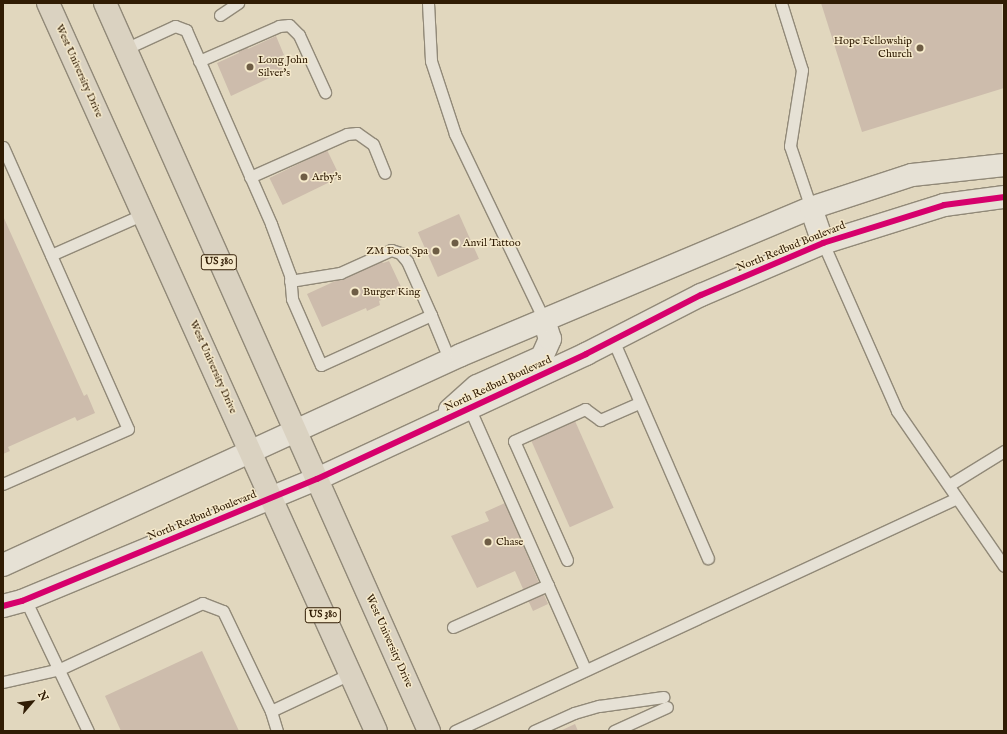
<!DOCTYPE html>
<html>
<head>
<meta charset="utf-8">
<style>
	body { margin:0 }
	#map { position:relative; width:1007px; height:734px; overflow:hidden; background:#e1d7be; font-family:"IM FELL English",serif }
	div>[style] { position:absolute }
	.building>* { inset:0; background:#cdbcac; transform-origin:0 0 }
	.roads { filter:drop-shadow(1px 0 #918978) drop-shadow(-1px 0 #918978) drop-shadow(0 1px #918978) drop-shadow(0 -1px #918978) }
	.service>* { height:11px; margin:-5.5px; padding:0 5.5px; transform-origin:5.5px; border-radius:5.5px; background:#e6e1d5 }
	.tertiary>* { height:22px; margin:-11px; padding:0 11px; transform-origin:11px; border-radius:11px; background:#e6e1d5 }
	.trunk>* { height:22px; margin:-11px; padding:0 11px; transform-origin:11px; border-radius:11px; background:#dad2c1 }
	.cycleway>* { height:6px; margin:-3px; padding:0 3px; transform-origin:3px; border-radius:3px; background:#d6006c }
	.dots>* { width:11px; height:11px; translate:-50% -50%; box-sizing:border-box; border:2px solid #f5e9cb; border-radius:50% }
	span { translate:-50% -50%; white-space:nowrap; text-align:center; line-height:1.15; -webkit-text-stroke:3px #f5e9cb; paint-order:stroke }
	.shield-label span { padding:1px 3px; background:#f5e9cb; border:1px solid; border-radius:3px; -webkit-text-stroke-width:0 }
	.shield-label { font-size:10px; color:#301c04; font-weight:700 }
	.poi-label { font-size:11px; color:#301c04 }
	.right { translate:-100% -50%; text-align:right }
	.left { translate:0 -50%; text-align:left }
	.street-label { font-size:11px; color:#301c04 }
	.frame { position:absolute; inset:0; border:4px solid #301c04; pointer-events:none }
	.north { position:absolute; left:12px; top:682px; width:40px; height:40px; -webkit-text-stroke:3px #f5e9cb; paint-order:stroke; rotate:62deg; font-size:11px; font-weight:700; line-height:16px; text-align:center; color:#301c04 }
	.north::after { content:''; display:block; margin:auto; width:14px; height:18px; background:#301c04; clip-path:polygon(50% 0,100% 100%,50% 72%,0 100%) }
</style>
</head>
<body>
<div id="map">
	<div class="building">
		<i style="clip-path:polygon(821px 3px,1002px 3px,1004px 88px,862px 132px)"></i>
		<i style="clip-path:polygon(276px 36px,284px 55px,277px 58px,284px 71px,231px 96px,217px 63px,239px 53px,237px 49px,247px 45px,248px 49px)"></i>
		<i style="left:327px;top:150px;width:30px;height:64px;rotate:64deg"></i>
		<i style="left:459px;top:214px;width:49px;height:45px;rotate:66deg"></i>
		<i style="clip-path:polygon(3px 216px,84px 396px,87px 394px,95px 413px,77px 421px,75px 417px,8px 447px,10px 451px,3px 454px)"></i>
		<i style="clip-path:polygon(381px 260px,383px 263px,389px 261px,403px 291px,379px 301px,380px 305px,367px 311px,366px 308px,322px 327px,307px 294px)"></i>
		<i style="left:575px;top:421px;width:95px;height:48px;rotate:66deg"></i>
		<i style="clip-path:polygon(505px 503px,548px 604px,533px 611px,515px 571px,477px 588px,451px 536px,489px 521px,485px 512px)"></i>
		<i style="clip-path:polygon(202px 651px,239px 731px,121px 731px,105px 696px)"></i>
		<i style="clip-path:polygon(575px 724px,578px 731px,560px 731px)"></i>
	</div>
	<div class="roads">
		<div class="service">
			<i style="left:428px;top:3px;width:58px;rotate:87deg"></i>
			<i style="left:431px;top:61px;width:77px;rotate:71.8deg"></i>
			<i style="left:455px;top:134px;width:206px;rotate:64.4deg"></i>
			<i style="left:781px;top:3px;width:70px;rotate:72.6deg"></i>
			<i style="left:802px;top:70px;width:77px;rotate:99deg"></i>
			<i style="left:790px;top:146px;width:65px;rotate:71.3deg"></i>
			<i style="left:220px;top:15px;width:22px;rotate:-34deg"></i>
			<i style="left:125px;top:49px;width:55px;rotate:-24.7deg"></i>
			<i style="left:175px;top:26px;width:12px;rotate:20deg"></i>
			<i style="left:186px;top:30px;width:212px;rotate:66.3deg"></i>
			<i style="left:271px;top:224px;width:54px;rotate:69.6deg"></i>
			<i style="left:290px;top:275px;width:24px;rotate:85deg"></i>
			<i style="left:292px;top:299px;width:72px;rotate:66.3deg"></i>
			<i style="left:321px;top:365px;width:121px;rotate:-24.4deg"></i>
			<i style="left:431px;top:315px;width:50px;rotate:67.6deg"></i>
			<i style="left:199px;top:61px;width:87px;rotate:-23.6deg"></i>
			<i style="left:279px;top:26px;width:10px;rotate:-6deg"></i>
			<i style="left:289px;top:25px;width:14px;rotate:45deg"></i>
			<i style="left:299px;top:35px;width:63px;rotate:65.5deg"></i>
			<i style="left:3px;top:147px;width:308px;rotate:66.1deg"></i>
			<i style="left:128px;top:429px;width:137px;rotate:156.3deg"></i>
			<i style="left:250px;top:177px;width:106px;rotate:-23.9deg"></i>
			<i style="left:347px;top:134px;width:10px;rotate:-6deg"></i>
			<i style="left:357px;top:133px;width:19px;rotate:35deg"></i>
			<i style="left:373px;top:144px;width:31px;rotate:68deg"></i>
			<i style="left:823px;top:243px;width:184px;rotate:66.2deg"></i>
			<i style="left:897px;top:411px;width:188px;rotate:55.4deg"></i>
			<i style="left:51px;top:255px;width:102px;rotate:-23.8deg"></i>
			<i style="left:290px;top:281px;width:51px;rotate:-9.1deg"></i>
			<i style="left:340px;top:273px;width:56px;rotate:-24.3deg"></i>
			<i style="left:391px;top:250px;width:9px;rotate:18deg"></i>
			<i style="left:400px;top:253px;width:11px;rotate:49deg"></i>
			<i style="left:407px;top:261px;width:59px;rotate:66deg"></i>
			<i style="left:613px;top:340px;width:238px;rotate:66.5deg"></i>
			<i style="left:468px;top:405px;width:289px;rotate:66.1deg"></i>
			<i style="left:949px;top:485px;width:65px;rotate:-31.7deg"></i>
			<i style="left:567px;top:560px;width:130px;rotate:-114deg"></i>
			<i style="left:514px;top:441px;width:78px;rotate:-24.3deg"></i>
			<i style="left:585px;top:409px;width:19px;rotate:36deg"></i>
			<i style="left:600px;top:420px;width:43px;rotate:-23.6deg"></i>
			<i style="left:25px;top:599px;width:146px;rotate:64.5deg"></i>
			<i style="left:453px;top:627px;width:104px;rotate:-23.9deg"></i>
			<i style="left:3px;top:682px;width:58px;rotate:-12.8deg"></i>
			<i style="left:60px;top:669px;width:157px;rotate:-24.9deg"></i>
			<i style="left:202px;top:603px;width:22px;rotate:21deg"></i>
			<i style="left:223px;top:611px;width:111px;rotate:64.4deg"></i>
			<i style="left:277px;top:731px;width:21px;rotate:-107deg"></i>
			<i style="left:271px;top:711px;width:87px;rotate:-25.1deg"></i>
			<i style="left:455px;top:731px;width:553px;rotate:-24.9deg"></i>
			<i style="left:534px;top:731px;width:44px;rotate:-24.2deg"></i>
			<i style="left:574px;top:713px;width:26px;rotate:-16deg"></i>
			<i style="left:599px;top:706px;width:65px;rotate:-8deg"></i>
			<i style="left:614px;top:731px;width:58px;rotate:-24.4deg"></i>
		</div>
		<div class="tertiary">
			<i style="left:811px;top:208px;width:37px;rotate:71deg"></i>
			<i style="left:450px;top:410px;width:36px;rotate:-42deg"></i>
			<i style="left:477px;top:386px;width:71px;rotate:-24deg"></i>
			<i style="left:542px;top:357px;width:20px;rotate:-66deg"></i>
			<i style="left:550px;top:339px;width:20px;rotate:-108deg"></i>
			<i style="left:3px;top:565px;width:504px;rotate:-24.63deg"></i>
			<i style="left:461px;top:355px;width:380px;rotate:-22.8deg"></i>
			<i style="left:811px;top:208px;width:106px;rotate:-18.1deg"></i>
			<i style="left:912px;top:175px;width:93px;rotate:-6.2deg"></i>
			<i style="left:3px;top:606px;width:20px;rotate:-15deg"></i>
			<i style="left:22px;top:601px;width:319px;rotate:-22.5deg"></i>
			<i style="left:317px;top:479px;width:297px;rotate:-24.9deg"></i>
			<i style="left:586px;top:354px;width:129px;rotate:-27.2deg"></i>
			<i style="left:701px;top:295px;width:133px;rotate:-23.1deg"></i>
			<i style="left:823px;top:243px;width:127px;rotate:-17.4deg"></i>
			<i style="left:944px;top:205px;width:61px;rotate:-7.6deg"></i>
		</div>
		<div class="trunk">
			<i style="left:48px;top:3px;width:798px;rotate:65.75deg"></i>
			<i style="left:105px;top:3px;width:797px;rotate:66.01deg"></i>
		</div>
	</div>
	<div class="cycleway">
		<i style="left:3px;top:606px;width:20px;rotate:-15deg"></i>
		<i style="left:22px;top:601px;width:319px;rotate:-22.5deg"></i>
		<i style="left:317px;top:479px;width:297px;rotate:-24.9deg"></i>
		<i style="left:586px;top:354px;width:129px;rotate:-27.2deg"></i>
		<i style="left:701px;top:295px;width:133px;rotate:-23.1deg"></i>
		<i style="left:823px;top:243px;width:127px;rotate:-17.4deg"></i>
		<i style="left:944px;top:205px;width:61px;rotate:-7.6deg"></i>
	</div>
	<div class="dots">
		<i style="left:920px;top:48px;background:#6e5d45"></i>
		<i style="left:250px;top:67px;background:#6e5d45"></i>
		<i style="left:304px;top:177px;background:#6e5d45"></i>
		<i style="left:455px;top:243px;background:#6e5d45"></i>
		<i style="left:436px;top:251px;background:#6e5d45"></i>
		<i style="left:355px;top:292px;background:#6e5d45"></i>
		<i style="left:488px;top:542px;background:#6e5d45"></i>
	</div>
	<div class="shield-label">
		<span style="left:219px;top:262px">US 380</span>
		<span style="left:323px;top:615px">US 380</span>
	</div>
	<div class="poi-label">
		<span class="right" style="left:912px;top:48px">Hope Fellowship<br>Church</span>
		<span class="left" style="left:258px;top:67px">Long John<br>Silver's</span>
		<span class="left" style="left:312px;top:177px">Arby's</span>
		<span class="left" style="left:463px;top:243px">Anvil Tattoo</span>
		<span class="right" style="left:428px;top:251px">ZM Foot Spa</span>
		<span class="left" style="left:363px;top:292px">Burger King</span>
		<span class="left" style="left:496px;top:542px">Chase</span>
	</div>
	<div class="street-label">
		<span style="left:79px;top:71px;rotate:66deg">West University Drive</span>
		<span style="left:791px;top:247px;rotate:-22deg">North Redbud Boulevard</span>
		<span style="left:213px;top:367px;rotate:66deg">West University Drive</span>
		<span style="left:498px;top:384px;rotate:-25deg">North Redbud Boulevard</span>
		<span style="left:202px;top:516px;rotate:-22deg">North Redbud Boulevard</span>
		<span style="left:389px;top:641px;rotate:66deg">West University Drive</span>
	</div>
	<div class="frame"></div>
	<div class="north">N</div>
</div>
</body>
</html>
